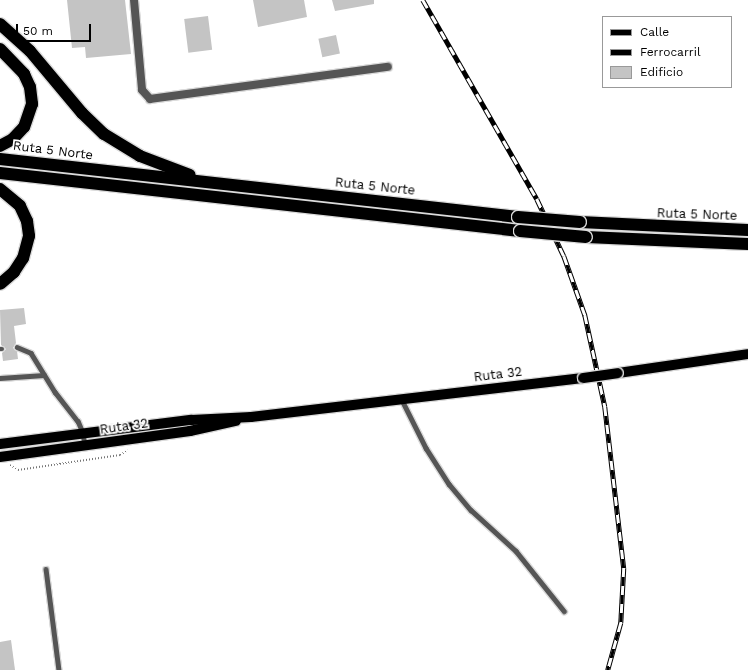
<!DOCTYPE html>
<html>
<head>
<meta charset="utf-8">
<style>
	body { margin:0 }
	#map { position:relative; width:748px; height:670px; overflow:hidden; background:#fff; font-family:"Work Sans",sans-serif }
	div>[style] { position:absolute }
	.building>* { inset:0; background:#c4c4c4; transform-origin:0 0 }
	.path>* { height:2px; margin-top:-1px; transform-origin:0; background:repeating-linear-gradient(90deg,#777 0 1px,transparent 0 3px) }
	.roads { filter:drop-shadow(1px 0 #dbdbdb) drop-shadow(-1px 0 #dbdbdb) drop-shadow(0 1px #dbdbdb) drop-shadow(0 -1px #dbdbdb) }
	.lane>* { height:4.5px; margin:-2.25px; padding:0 2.25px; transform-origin:2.25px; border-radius:2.25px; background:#555 }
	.street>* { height:8px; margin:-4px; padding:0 4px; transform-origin:4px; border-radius:4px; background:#555 }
	.primary>* { height:10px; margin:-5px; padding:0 5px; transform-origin:5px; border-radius:5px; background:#000 }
	.highway>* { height:12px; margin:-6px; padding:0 6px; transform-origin:6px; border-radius:6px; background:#000 }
	.rail>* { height:4.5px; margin-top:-2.25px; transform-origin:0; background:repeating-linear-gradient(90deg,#fff 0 9px,#000 0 18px); box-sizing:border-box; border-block:1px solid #000 }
	.bridges { filter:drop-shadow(1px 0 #dbdbdb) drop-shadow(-1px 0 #dbdbdb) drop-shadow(0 1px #dbdbdb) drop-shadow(0 -1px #dbdbdb) }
	.primary-bridge>* { height:10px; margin:-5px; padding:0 5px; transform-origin:5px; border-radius:5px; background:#000 }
	.highway-bridge>* { height:12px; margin:-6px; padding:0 6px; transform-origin:6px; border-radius:6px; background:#000 }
	span { translate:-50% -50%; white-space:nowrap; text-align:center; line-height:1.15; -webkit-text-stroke:3.5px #fff; paint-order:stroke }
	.street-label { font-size:13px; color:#000 }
	.legend { position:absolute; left:602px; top:16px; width:130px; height:72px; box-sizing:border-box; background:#fff; border:1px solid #999; margin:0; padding:5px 7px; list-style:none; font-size:12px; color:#000 }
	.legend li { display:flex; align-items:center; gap:8px; height:20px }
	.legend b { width:20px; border:1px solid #999 }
	.scale { position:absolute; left:16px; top:24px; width:75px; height:18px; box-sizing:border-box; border:2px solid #000; border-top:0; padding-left:5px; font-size:12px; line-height:14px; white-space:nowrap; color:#000; -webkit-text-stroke:3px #fff; paint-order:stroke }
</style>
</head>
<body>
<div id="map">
	<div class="building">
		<i style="clip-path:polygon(67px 0,125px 0,131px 54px,86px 58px,85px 47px,72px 48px)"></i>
		<i style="clip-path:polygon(253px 0,304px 0,307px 17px,258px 27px)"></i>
		<i style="clip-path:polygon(332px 0,374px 0,374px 4px,335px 11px)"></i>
		<i style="left:208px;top:16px;width:34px;height:24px;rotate:83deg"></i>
		<i style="left:336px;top:35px;width:19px;height:18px;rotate:78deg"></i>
		<i style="clip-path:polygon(24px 308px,26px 324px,14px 326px,16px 343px,13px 348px,17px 351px,18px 359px,3px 361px,2px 353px,6px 349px,1px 345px,0 310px)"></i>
		<i style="clip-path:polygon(11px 640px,15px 670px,0 670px,0 642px)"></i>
	</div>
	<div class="path">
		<i style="left:10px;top:465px;width:9px;rotate:32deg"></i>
		<i style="left:18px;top:470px;width:103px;rotate:-8.4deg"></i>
		<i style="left:120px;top:455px;width:9px;rotate:-32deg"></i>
	</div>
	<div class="roads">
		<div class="lane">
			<i style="left:17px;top:347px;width:15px;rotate:23deg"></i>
			<i style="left:31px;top:353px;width:46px;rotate:58.4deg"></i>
			<i style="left:55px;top:392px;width:37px;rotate:52deg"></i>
			<i style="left:78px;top:421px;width:13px;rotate:67deg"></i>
			<i style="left:83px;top:433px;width:13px;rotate:81deg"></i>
			<i style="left:0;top:349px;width:2px"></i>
			<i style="left:0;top:378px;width:44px;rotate:-3.9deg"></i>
			<i style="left:402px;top:400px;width:54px;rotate:63.4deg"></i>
			<i style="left:426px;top:448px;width:43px;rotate:57.4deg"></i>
			<i style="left:449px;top:484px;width:34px;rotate:50deg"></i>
			<i style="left:471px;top:510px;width:61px;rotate:42.3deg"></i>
			<i style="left:516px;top:551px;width:77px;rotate:51.3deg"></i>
			<i style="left:46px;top:569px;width:102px;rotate:82.7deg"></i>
		</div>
		<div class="street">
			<i style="left:134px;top:0;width:90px;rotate:84.9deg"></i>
			<i style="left:142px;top:90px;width:12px;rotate:48deg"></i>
			<i style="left:150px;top:99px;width:240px;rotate:-7.7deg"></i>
		</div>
		<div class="primary">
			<i style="left:618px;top:373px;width:131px;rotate:-8.3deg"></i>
			<i style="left:0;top:444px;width:193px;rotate:-7.2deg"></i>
			<i style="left:191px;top:420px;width:60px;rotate:-2.9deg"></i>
			<i style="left:251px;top:417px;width:334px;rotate:-6.7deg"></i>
			<i style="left:0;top:457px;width:192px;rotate:-7.8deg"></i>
			<i style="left:190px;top:431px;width:47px;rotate:-12.3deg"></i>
		</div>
		<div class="highway">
			<i style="left:0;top:24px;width:40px;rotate:42deg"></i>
			<i style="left:30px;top:51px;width:81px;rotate:50deg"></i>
			<i style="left:82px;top:113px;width:30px;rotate:44deg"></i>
			<i style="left:104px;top:134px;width:42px;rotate:31.4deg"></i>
			<i style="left:140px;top:156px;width:53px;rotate:20.8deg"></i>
			<i style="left:0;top:49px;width:35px;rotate:46deg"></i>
			<i style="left:24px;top:74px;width:14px;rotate:65deg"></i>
			<i style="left:30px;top:87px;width:17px;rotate:83deg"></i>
			<i style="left:32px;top:104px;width:24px;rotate:109deg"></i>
			<i style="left:24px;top:127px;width:16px;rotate:133deg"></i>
			<i style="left:13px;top:139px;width:15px;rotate:152deg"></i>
			<i style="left:0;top:159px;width:521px;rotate:6.39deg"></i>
			<i style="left:0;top:173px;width:523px;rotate:6.36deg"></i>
			<i style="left:0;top:189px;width:26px;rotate:40deg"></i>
			<i style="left:20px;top:206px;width:17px;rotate:65deg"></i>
			<i style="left:27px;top:221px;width:15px;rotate:82deg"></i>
			<i style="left:29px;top:236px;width:23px;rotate:105deg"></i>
			<i style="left:23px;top:258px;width:17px;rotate:123deg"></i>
			<i style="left:14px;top:272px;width:18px;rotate:139deg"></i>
			<i style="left:580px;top:222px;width:168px;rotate:2.7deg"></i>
			<i style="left:586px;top:237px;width:162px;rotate:2.5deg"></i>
		</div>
	</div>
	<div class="rail">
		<i style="left:423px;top:0;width:229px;rotate:60.2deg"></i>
		<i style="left:537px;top:199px;width:63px;rotate:64.7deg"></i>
		<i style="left:564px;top:256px;width:63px;rotate:70.4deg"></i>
		<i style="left:585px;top:315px;width:94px;rotate:77.7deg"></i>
		<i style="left:605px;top:407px;width:162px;rotate:83.3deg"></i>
		<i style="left:624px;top:568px;width:55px;rotate:93.1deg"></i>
		<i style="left:621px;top:623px;width:49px;rotate:105.5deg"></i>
	</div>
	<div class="bridges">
		<div class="primary-bridge">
			<i style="left:583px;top:378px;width:35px;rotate:-8deg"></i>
		</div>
		<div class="highway-bridge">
			<i style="left:518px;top:217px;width:62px;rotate:4.6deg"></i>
			<i style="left:520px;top:231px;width:66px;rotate:5.2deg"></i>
		</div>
	</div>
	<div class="street-label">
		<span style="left:53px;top:151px;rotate:7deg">Ruta 5 Norte</span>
		<span style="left:375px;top:187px;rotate:6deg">Ruta 5 Norte</span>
		<span style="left:697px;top:215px;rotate:2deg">Ruta 5 Norte</span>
		<span style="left:498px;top:375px;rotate:-7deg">Ruta 32</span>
		<span style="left:124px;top:427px;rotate:-8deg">Ruta 32</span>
	</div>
	<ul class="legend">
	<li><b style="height:5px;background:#000"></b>Calle</li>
	<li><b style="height:5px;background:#000"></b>Ferrocarril</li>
	<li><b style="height:11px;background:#c4c4c4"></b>Edificio</li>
	</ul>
	<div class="scale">50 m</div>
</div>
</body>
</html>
